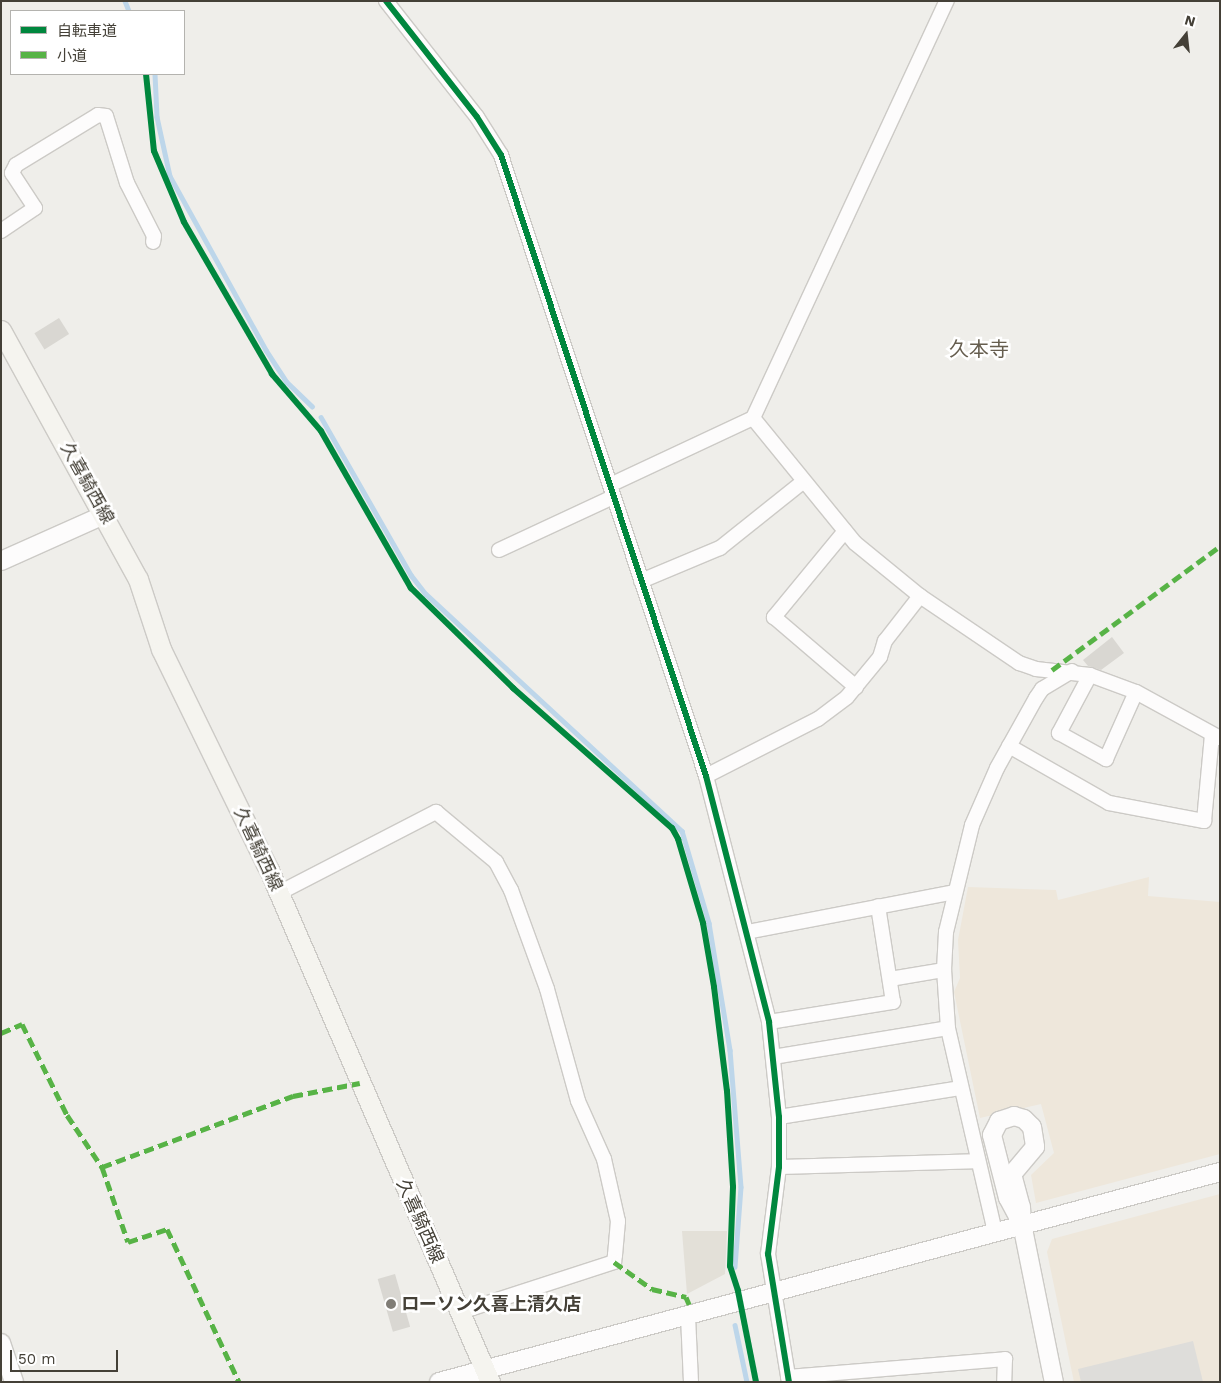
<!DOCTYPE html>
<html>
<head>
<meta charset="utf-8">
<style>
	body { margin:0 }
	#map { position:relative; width:1221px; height:1383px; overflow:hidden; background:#efeeea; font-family:"Work Sans","Noto Sans JP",sans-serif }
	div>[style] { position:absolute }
	.residential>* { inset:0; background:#e3e0d8 }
	.commercial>* { inset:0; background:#eee7db }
	.parking>* { inset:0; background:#deddda }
	.stream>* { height:4.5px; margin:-2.25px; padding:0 2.25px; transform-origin:2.25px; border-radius:2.25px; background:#bdd6ea }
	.building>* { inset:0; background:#d9d7d2; transform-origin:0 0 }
	.roads { filter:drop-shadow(1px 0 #cccac6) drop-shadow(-1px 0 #cccac6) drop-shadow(0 1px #cccac6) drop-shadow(0 -1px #cccac6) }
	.minor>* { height:14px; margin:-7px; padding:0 7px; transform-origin:7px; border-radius:7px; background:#fdfcfc }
	.tertiary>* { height:18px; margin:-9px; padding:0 9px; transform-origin:9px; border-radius:9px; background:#fdfcfc }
	.secondary>* { height:19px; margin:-9.5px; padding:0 9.5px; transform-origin:9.5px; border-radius:9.5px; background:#f5f4ef }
	.quiet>* { height:5px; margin-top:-2.5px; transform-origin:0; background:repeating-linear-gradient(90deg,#57b346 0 10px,transparent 0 15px) }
	.cycleway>* { height:6px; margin:-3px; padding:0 3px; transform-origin:3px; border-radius:3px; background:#00873e }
	.dots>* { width:14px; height:14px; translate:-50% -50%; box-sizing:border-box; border:2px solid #fff; border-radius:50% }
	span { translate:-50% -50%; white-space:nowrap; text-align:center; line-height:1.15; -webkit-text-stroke:5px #fff; paint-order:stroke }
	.street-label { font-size:18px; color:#444037 }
	.poi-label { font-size:18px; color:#444037; font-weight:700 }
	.left { translate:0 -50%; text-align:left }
	.quarter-label { font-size:20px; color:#665e4f }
	.frame { position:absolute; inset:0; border:2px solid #444037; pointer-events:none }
	.legend { position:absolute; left:10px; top:10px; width:175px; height:65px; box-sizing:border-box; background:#fff; border:1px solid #b4b3af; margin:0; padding:6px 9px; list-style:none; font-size:15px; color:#444037 }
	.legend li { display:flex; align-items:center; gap:10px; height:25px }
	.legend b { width:25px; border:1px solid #b4b3af }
	.north { position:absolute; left:1161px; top:10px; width:50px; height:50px; -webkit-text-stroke:4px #fff; paint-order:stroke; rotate:16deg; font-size:14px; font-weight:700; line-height:20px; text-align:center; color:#444037 }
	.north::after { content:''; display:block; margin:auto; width:18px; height:22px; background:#444037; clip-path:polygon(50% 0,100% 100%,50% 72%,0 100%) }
	.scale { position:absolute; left:10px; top:1350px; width:108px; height:22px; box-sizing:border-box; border:2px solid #444037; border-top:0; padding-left:6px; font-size:15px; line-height:18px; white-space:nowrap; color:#444037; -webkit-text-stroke:4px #fff; paint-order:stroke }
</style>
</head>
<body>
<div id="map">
	<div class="residential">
		<i style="clip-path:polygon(682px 1231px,727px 1231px,725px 1274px,687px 1294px)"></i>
	</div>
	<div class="commercial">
		<i style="clip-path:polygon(1149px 877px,1148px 896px,1220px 902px,1220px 1154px,1036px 1203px,1031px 1175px,1054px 1153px,1041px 1104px,980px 1118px,954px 992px,960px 978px,958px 940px,968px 887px,1056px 890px,1058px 900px)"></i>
		<i style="clip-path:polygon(1220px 1194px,1220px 1382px,1074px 1382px,1047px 1252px,1052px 1239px)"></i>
	</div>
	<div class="parking">
		<i style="clip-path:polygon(1193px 1341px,1203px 1382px,1081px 1382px,1078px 1369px)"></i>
	</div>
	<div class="stream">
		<i style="left:125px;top:1px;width:11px;rotate:68deg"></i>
		<i style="left:155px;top:74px;width:43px;rotate:87.3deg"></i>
		<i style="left:157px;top:117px;width:60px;rotate:77.6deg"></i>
		<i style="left:170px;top:176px;width:199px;rotate:61.1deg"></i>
		<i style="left:266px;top:350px;width:38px;rotate:57deg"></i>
		<i style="left:287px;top:382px;width:35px;rotate:44deg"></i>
		<i style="left:321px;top:417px;width:182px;rotate:60.3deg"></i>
		<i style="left:411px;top:575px;width:24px;rotate:52deg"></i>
		<i style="left:426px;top:594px;width:349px;rotate:42.8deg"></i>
		<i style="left:682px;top:831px;width:96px;rotate:73.6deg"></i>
		<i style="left:709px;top:923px;width:129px;rotate:80.6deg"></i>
		<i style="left:730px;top:1050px;width:137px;rotate:85.4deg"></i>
		<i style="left:741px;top:1187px;width:80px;rotate:94.3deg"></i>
		<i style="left:735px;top:1325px;width:58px;rotate:78.1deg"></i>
	</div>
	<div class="building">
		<i style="left:59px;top:318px;width:19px;height:29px;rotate:58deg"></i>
		<i style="clip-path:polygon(1112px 637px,1124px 653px,1101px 670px,1088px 666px,1083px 660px)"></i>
		<i style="left:395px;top:1274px;width:55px;height:18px;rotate:74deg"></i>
	</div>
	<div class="roads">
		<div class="minor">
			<i style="left:386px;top:1px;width:147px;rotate:51.9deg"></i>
			<i style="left:477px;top:117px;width:45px;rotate:57.7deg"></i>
			<i style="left:501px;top:155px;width:654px;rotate:71.73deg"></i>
			<i style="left:706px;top:776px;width:254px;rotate:75.6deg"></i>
			<i style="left:769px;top:1022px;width:96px;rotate:84deg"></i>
			<i style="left:779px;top:1117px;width:50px;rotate:90deg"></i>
			<i style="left:779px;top:1167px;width:88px;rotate:97.2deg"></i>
			<i style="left:768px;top:1254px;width:130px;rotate:80.7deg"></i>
			<i style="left:1px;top:231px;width:41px;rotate:-34.1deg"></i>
			<i style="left:35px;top:208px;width:42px;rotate:-123.3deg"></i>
			<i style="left:12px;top:173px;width:9px;rotate:-63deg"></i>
			<i style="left:16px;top:165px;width:96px;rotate:-31.4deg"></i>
			<i style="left:98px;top:115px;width:8px;rotate:7deg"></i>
			<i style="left:106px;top:116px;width:70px;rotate:72.6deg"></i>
			<i style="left:127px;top:183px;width:59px;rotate:63deg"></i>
			<i style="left:154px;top:236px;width:6px;rotate:99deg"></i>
			<i style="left:753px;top:418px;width:161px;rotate:50.8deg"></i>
			<i style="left:855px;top:543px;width:84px;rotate:39.2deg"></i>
			<i style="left:920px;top:596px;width:120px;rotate:34.1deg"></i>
			<i style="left:1019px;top:663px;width:18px;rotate:19deg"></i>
			<i style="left:1036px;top:669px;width:54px;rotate:6.3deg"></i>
			<i style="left:1090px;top:675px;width:49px;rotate:20.3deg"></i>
			<i style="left:1136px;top:692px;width:96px;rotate:28.7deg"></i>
			<i style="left:610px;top:485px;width:158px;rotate:-25.1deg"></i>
			<i style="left:753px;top:418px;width:460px;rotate:-65.1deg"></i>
			<i style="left:845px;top:531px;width:112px;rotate:129.5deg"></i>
			<i style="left:774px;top:617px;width:108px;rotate:40.5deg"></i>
			<i style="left:499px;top:550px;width:126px;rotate:-24.9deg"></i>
			<i style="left:641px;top:581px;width:86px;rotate:-22.7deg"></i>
			<i style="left:720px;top:548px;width:107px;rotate:-38.6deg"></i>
			<i style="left:1090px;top:675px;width:66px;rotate:118.1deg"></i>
			<i style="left:1059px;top:733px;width:54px;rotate:29deg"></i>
			<i style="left:1106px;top:759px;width:73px;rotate:-65.9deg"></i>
			<i style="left:1009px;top:746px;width:115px;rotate:29.7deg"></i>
			<i style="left:1109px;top:803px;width:97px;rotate:10.7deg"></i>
			<i style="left:1204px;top:821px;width:86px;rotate:-84.7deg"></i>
			<i style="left:706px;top:776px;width:126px;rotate:-27deg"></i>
			<i style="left:818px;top:719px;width:36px;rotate:-37deg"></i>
			<i style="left:847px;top:697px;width:52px;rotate:-50.5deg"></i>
			<i style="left:880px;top:657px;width:17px;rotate:-73deg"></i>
			<i style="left:885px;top:641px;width:57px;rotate:-52.1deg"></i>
			<i style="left:279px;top:893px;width:177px;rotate:-27.3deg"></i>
			<i style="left:436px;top:812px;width:78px;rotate:39.8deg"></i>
			<i style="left:496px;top:862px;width:32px;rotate:62deg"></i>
			<i style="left:511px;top:890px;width:105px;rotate:70deg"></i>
			<i style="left:547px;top:989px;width:116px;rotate:74.5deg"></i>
			<i style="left:578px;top:1101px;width:64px;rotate:65.9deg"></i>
			<i style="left:604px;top:1159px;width:64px;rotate:77.3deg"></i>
			<i style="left:618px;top:1221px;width:34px;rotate:95deg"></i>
			<i style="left:615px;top:1255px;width:7px;rotate:98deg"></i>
			<i style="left:614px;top:1262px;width:162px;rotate:162deg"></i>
			<i style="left:747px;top:932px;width:211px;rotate:-10.9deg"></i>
			<i style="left:890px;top:979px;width:55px;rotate:-9.5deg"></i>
			<i style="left:769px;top:1022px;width:126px;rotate:-9.2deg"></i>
			<i style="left:893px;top:1002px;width:97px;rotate:-98.9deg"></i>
			<i style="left:773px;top:1057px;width:177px;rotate:-9.4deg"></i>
			<i style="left:779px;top:1117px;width:183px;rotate:-9.1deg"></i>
			<i style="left:779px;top:1167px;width:197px;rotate:-1.7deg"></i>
			<i style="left:995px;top:1232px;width:209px;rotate:-103deg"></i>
			<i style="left:948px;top:1028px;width:58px;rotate:-93.9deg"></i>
			<i style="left:944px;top:970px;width:38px;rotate:-87deg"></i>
			<i style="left:946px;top:932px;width:110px;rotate:-76.3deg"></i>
			<i style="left:972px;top:825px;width:62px;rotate:-66.3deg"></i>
			<i style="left:997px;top:768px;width:80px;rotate:-60.9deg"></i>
			<i style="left:1036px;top:698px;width:11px;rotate:-56deg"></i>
			<i style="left:1042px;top:689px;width:35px;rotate:-31deg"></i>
			<i style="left:688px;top:1316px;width:66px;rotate:87.4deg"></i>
			<i style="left:788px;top:1377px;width:218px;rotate:-4.7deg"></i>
			<i style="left:1005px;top:1359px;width:23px;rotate:92deg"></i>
		</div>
		<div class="tertiary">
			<i style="left:1px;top:561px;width:113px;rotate:-24.1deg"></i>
			<i style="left:1022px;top:1224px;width:30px;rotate:-118deg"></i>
			<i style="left:1008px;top:1198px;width:65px;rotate:-104.3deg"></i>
			<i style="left:992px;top:1135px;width:16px;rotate:-63deg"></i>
			<i style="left:999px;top:1121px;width:16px;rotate:-18deg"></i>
			<i style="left:1014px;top:1116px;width:10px;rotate:17deg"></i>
			<i style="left:1024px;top:1119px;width:11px;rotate:45deg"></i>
			<i style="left:1032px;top:1127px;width:20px;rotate:81deg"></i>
			<i style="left:1035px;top:1147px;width:35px;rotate:130deg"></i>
			<i style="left:1012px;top:1174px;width:34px;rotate:75deg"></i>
			<i style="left:1021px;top:1207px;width:17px;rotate:87deg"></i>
			<i style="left:1022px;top:1224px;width:161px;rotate:78.6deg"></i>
			<i style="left:1px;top:1343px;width:41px;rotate:71.6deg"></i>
			<i style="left:439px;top:1382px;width:809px;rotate:-15.05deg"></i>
		</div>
		<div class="secondary">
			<i style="left:1px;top:330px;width:284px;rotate:61.2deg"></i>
			<i style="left:138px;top:579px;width:74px;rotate:71.8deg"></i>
			<i style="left:161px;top:649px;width:246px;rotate:64deg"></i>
			<i style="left:269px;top:870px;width:558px;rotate:66.65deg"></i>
		</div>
	</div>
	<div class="quiet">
		<i style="left:1052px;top:670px;width:209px;rotate:-36.4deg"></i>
		<i style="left:1px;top:1033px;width:23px;rotate:-23deg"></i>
		<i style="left:22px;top:1024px;width:102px;rotate:63.7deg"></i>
		<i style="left:67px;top:1115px;width:63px;rotate:56.1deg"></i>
		<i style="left:102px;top:1167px;width:79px;rotate:70.9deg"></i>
		<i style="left:128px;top:1242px;width:41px;rotate:-18.4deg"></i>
		<i style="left:167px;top:1229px;width:169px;rotate:64.8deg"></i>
		<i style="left:102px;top:1167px;width:204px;rotate:-20.4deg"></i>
		<i style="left:293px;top:1096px;width:68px;rotate:-11deg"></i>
		<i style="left:614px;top:1262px;width:47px;rotate:35.4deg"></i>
		<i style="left:652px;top:1289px;width:35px;rotate:13deg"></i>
		<i style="left:686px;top:1297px;width:8px;rotate:67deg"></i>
	</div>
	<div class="cycleway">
		<i style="left:386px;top:1px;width:147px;rotate:51.9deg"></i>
		<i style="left:477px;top:117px;width:45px;rotate:57.7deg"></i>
		<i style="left:501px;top:155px;width:654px;rotate:71.73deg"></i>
		<i style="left:706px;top:776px;width:254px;rotate:75.6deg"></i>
		<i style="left:769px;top:1022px;width:96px;rotate:84deg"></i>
		<i style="left:779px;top:1117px;width:50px;rotate:90deg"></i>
		<i style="left:779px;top:1167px;width:88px;rotate:97.2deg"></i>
		<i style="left:768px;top:1254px;width:130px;rotate:80.7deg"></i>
		<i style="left:146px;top:74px;width:77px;rotate:84.1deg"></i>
		<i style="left:154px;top:151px;width:77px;rotate:67.1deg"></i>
		<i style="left:184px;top:222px;width:176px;rotate:59.9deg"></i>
		<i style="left:272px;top:374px;width:75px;rotate:49.3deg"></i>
		<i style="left:321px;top:431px;width:181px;rotate:60.2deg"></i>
		<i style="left:411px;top:588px;width:143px;rotate:44.4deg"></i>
		<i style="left:513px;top:688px;width:212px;rotate:41.4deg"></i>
		<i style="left:672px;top:828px;width:13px;rotate:61deg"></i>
		<i style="left:678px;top:839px;width:88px;rotate:73.4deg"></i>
		<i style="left:703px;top:923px;width:65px;rotate:80.2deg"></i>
		<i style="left:714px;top:987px;width:105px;rotate:82.9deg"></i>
		<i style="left:727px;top:1091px;width:96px;rotate:86.4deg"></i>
		<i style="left:733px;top:1187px;width:79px;rotate:92.2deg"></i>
		<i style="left:730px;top:1266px;width:26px;rotate:72deg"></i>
		<i style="left:738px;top:1291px;width:93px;rotate:78.8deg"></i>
	</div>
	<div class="dots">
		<i style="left:391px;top:1304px;background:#807d76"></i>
	</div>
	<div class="street-label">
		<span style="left:87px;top:483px;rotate:61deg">久喜騎西線</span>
		<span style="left:258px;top:849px;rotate:65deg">久喜騎西線</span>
		<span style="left:420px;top:1221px;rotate:66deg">久喜騎西線</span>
	</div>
	<div class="poi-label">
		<span class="left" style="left:401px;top:1304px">ローソン久喜上清久店</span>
	</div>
	<div class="quarter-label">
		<span style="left:979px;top:349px">久本寺</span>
	</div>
	<div class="frame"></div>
	<ul class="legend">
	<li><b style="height:6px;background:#00873e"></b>自転車道</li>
	<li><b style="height:6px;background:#57b346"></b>小道</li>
	</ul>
	<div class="north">N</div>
	<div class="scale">50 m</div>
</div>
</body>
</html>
